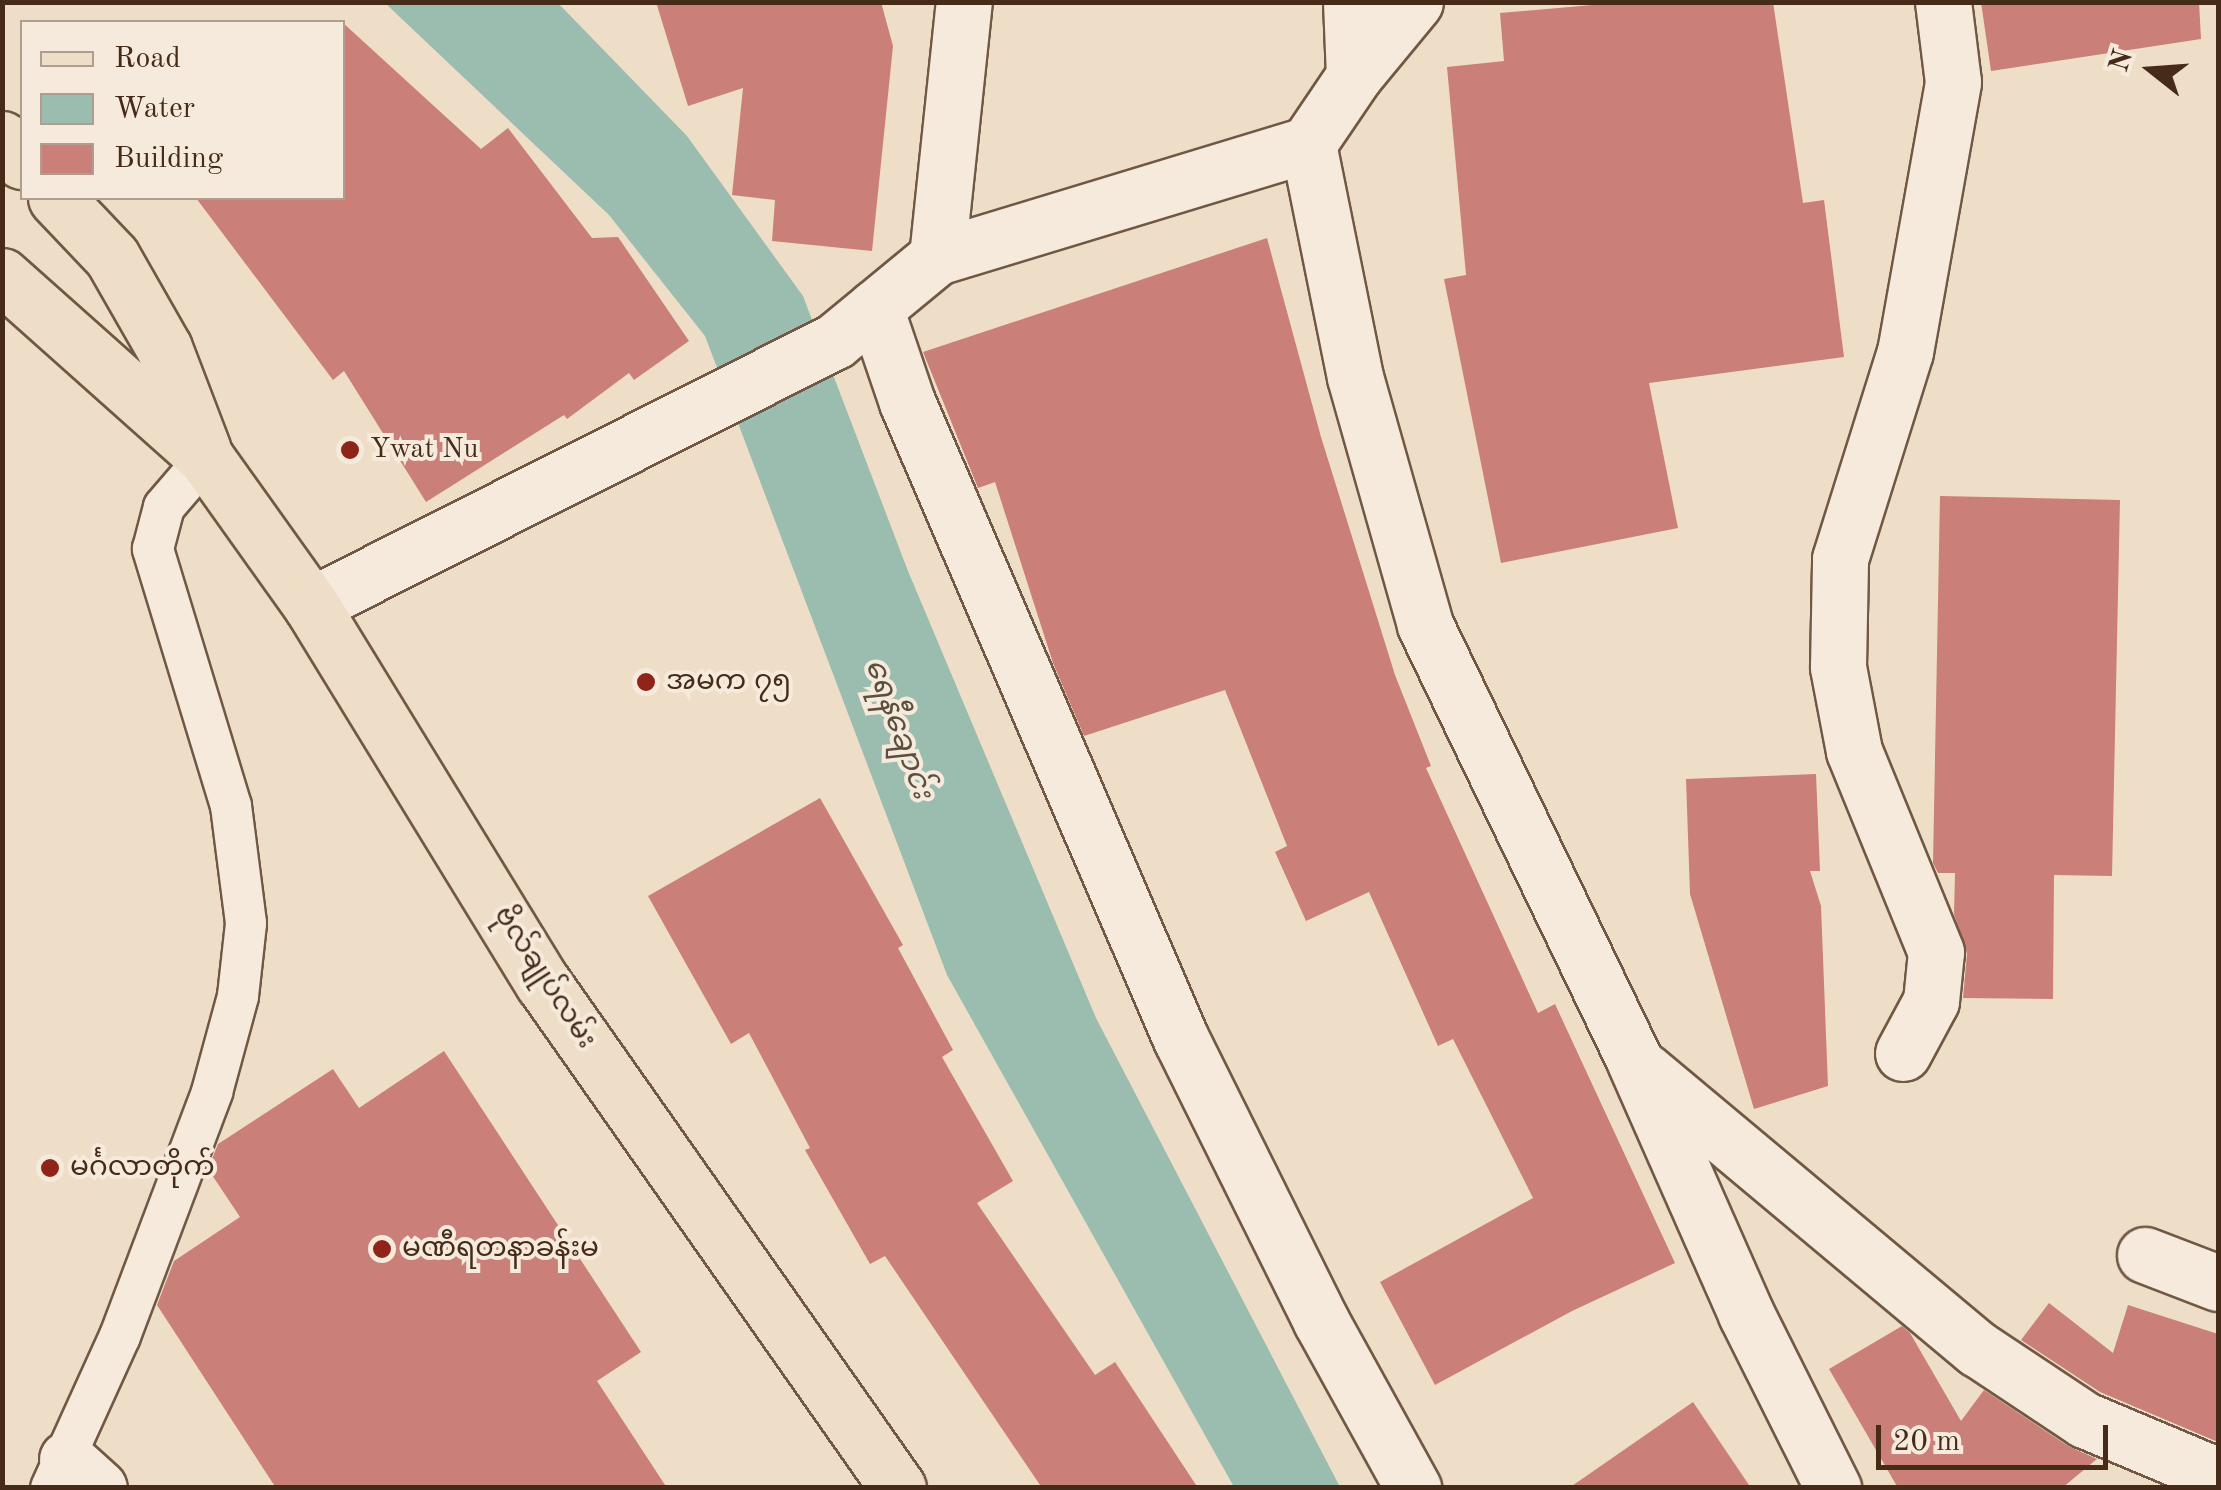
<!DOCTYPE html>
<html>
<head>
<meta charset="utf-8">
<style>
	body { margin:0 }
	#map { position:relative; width:2221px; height:1490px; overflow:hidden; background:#efdec7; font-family:"Old Standard TT","Noto Sans Myanmar",serif }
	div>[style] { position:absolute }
	.water>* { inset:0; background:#9bbdb0 }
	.building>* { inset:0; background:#ca7f78 }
	.roads { filter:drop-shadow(2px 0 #705844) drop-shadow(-2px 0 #705844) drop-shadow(0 2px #705844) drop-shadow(0 -2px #705844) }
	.lane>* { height:40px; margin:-20px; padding:0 20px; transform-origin:20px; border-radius:20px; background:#f5eadb }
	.street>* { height:55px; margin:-27.5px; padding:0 27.5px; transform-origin:27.5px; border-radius:27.5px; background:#f5eadb }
	.secondary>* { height:55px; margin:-27.5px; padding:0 27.5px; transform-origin:27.5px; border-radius:27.5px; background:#f5eadb }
	.primary>* { height:55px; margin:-27.5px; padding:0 27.5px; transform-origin:27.5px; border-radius:27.5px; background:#efdec7 }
	.dots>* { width:28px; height:28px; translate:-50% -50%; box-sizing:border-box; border:5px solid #f5eadb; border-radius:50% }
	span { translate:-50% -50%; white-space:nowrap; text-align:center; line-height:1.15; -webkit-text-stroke:8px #f5eadb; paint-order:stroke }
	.poi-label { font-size:28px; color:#462b19 }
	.left { translate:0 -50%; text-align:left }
	.street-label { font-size:28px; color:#462b19 }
	.water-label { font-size:30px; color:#5b503f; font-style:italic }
	.frame { position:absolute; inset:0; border:5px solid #462b19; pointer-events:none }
	.legend { position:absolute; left:20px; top:20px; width:325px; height:180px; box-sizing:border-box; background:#f5eadb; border:2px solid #af9e8d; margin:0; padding:12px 18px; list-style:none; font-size:30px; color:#462b19 }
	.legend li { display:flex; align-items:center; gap:20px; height:50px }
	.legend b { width:50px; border:2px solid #af9e8d }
	.north { position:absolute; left:2101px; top:20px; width:100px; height:100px; -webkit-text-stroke:8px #f5eadb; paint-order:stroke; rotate:287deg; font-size:28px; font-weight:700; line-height:40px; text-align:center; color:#462b19 }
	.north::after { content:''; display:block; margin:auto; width:35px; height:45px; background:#462b19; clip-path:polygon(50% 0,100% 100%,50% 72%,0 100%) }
	.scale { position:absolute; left:1876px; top:1425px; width:232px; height:45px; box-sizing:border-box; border:5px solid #462b19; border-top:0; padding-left:12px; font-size:30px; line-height:35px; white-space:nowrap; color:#462b19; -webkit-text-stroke:8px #f5eadb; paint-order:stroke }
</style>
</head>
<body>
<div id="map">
	<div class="water">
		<i style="clip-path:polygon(385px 3px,558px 3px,687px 136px,803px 296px,908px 571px,1096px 1018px,1340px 1487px,1234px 1487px,947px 975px,705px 336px,609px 215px)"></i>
	</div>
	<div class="building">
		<i style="clip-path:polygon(656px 2px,881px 2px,893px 46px,872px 251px,772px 241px,775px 200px,732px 195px,743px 88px,688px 106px)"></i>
		<i style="clip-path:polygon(1626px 2px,1773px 2px,1803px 203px,1824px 200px,1844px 357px,1649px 383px,1678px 528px,1501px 563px,1444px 279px,1466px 275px,1447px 67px,1504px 61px,1500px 13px)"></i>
		<i style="clip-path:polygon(1981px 2px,2199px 2px,2201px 39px,1991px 71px)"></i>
		<i style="clip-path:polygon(342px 22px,481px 149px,508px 128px,592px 238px,618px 237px,689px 341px,634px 380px,629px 373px,567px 419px,564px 415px,426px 502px,344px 371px,333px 380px,196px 198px,342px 198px)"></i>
		<i style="clip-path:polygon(1267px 238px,1321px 437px,1395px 675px,1431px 766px,1426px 768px,1538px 1013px,1555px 1004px,1675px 1263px,1572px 1311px,1435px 1385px,1380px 1282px,1533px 1198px,1453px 1039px,1438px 1046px,1369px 892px,1306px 921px,1275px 852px,1287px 846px,1225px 690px,1084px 736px,1053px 663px,995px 482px,978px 488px,923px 352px)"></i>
		<i style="clip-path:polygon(1940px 496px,2120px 500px,2112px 876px,2054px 875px,2053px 999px,1963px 998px,1967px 954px,1954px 914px,1955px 873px,1938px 873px,1933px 863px)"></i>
		<i style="clip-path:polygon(1816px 774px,1820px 871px,1810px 871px,1821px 906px,1828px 1086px,1754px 1109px,1690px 894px,1686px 779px)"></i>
		<i style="clip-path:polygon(820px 798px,903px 945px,898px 948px,953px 1050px,942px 1057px,1013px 1181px,977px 1203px,1095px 1375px,1115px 1362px,1198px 1488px,1042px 1488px,885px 1256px,870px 1264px,805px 1150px,810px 1148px,749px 1033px,731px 1044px,648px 896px)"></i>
		<i style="clip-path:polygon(444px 1051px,641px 1352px,597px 1381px,667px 1488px,276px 1488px,157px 1305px,174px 1261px,240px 1217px,208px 1169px,218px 1144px,333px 1069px,359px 1108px)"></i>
		<i style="clip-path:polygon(2049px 1303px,2113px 1353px,2128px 1305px,2218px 1334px,2218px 1442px,2100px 1392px,2021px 1340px)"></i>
		<i style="clip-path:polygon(1902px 1326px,1910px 1333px,1961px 1421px,1984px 1390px,2068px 1446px,2097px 1459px,2062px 1488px,1898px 1488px,1829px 1369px)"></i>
		<i style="clip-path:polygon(1693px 1402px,1751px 1488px,1569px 1488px)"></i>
	</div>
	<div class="roads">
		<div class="lane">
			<i style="left:51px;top:1488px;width:167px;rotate:-65.6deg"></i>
			<i style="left:120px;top:1336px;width:261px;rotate:-69.3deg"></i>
			<i style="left:212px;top:1092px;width:99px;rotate:-74.8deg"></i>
			<i style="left:238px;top:996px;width:73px;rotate:-83.7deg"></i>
			<i style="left:246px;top:923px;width:118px;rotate:-97.3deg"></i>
			<i style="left:231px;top:806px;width:269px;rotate:-106.9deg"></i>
			<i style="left:153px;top:549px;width:43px;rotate:-75.3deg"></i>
			<i style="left:164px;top:507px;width:65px;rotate:-49.4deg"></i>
		</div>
		<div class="street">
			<i style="left:1351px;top:2px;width:74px;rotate:87.7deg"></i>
			<i style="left:1415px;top:2px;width:96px;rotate:129.5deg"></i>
			<i style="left:1354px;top:76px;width:82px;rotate:124.1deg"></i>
			<i style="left:1308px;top:144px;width:238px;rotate:78.6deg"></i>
			<i style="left:1355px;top:377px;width:258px;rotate:74.2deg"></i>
			<i style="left:1425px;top:625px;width:485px;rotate:64.3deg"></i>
			<i style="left:1635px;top:1062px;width:275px;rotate:66.2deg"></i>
			<i style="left:1746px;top:1314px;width:195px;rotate:63.4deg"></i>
			<i style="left:875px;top:308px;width:99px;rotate:71.2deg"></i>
			<i style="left:907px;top:402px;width:693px;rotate:66.73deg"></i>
			<i style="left:1181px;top:1039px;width:315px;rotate:63.6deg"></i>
			<i style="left:1321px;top:1321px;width:191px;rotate:61.1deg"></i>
			<i style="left:1903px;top:1053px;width:59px;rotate:-61.7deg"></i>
			<i style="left:1931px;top:1001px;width:49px;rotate:-84.2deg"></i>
			<i style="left:1936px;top:952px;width:217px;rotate:-112.2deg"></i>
			<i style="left:1854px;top:751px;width:86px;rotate:-100.8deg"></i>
			<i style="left:1838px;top:667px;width:108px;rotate:-88.9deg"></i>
			<i style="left:1840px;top:559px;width:217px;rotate:-72.6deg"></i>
			<i style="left:1905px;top:352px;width:274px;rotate:-79.9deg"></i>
			<i style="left:1953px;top:82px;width:81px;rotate:-97.1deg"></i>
			<i style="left:1645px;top:1071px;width:434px;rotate:39.9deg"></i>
			<i style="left:1978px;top:1349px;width:128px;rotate:33.6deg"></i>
			<i style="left:2085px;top:1420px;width:144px;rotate:22.8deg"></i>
			<i style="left:2145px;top:1255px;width:78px;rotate:21deg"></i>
			<i style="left:67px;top:1459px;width:43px;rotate:42.2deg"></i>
		</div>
		<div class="secondary">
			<i style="left:937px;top:257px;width:256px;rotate:-84deg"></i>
			<i style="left:311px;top:605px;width:587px;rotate:-26.74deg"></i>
			<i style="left:835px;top:341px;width:132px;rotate:-39.5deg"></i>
			<i style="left:937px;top:257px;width:388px;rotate:-16.9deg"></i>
		</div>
		<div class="primary">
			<i style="left:2px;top:139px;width:30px;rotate:48deg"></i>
			<i style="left:56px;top:198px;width:81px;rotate:46.5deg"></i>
			<i style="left:112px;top:257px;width:105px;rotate:60.3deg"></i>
			<i style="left:164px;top:348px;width:109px;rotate:69.1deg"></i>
			<i style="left:2px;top:276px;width:273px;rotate:41.7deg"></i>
			<i style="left:206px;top:458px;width:181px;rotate:54.5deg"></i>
			<i style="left:311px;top:605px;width:444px;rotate:58.5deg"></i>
			<i style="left:543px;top:983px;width:617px;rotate:54.89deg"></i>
		</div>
	</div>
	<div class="dots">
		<i style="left:350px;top:450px;background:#8f2418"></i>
		<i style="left:646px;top:682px;background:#8f2418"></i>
		<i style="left:50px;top:1168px;background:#8f2418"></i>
		<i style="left:382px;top:1249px;background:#8f2418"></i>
	</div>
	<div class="poi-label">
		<span class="left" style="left:370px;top:450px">Ywat Nu</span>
		<span class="left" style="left:666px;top:682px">အမက ၇၅</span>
		<span class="left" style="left:70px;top:1168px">မင်္ဂလာတိုက်</span>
		<span class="left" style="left:402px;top:1249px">မဏီရတနာခန်းမ</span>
	</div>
	<div class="street-label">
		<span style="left:544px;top:978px;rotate:57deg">ဗိုလ်‌ချုပ်‌လမ်း</span>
	</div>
	<div class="water-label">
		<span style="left:898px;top:729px;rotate:70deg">ရေနီချောင်း</span>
	</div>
	<div class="frame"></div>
	<ul class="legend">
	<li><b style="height:12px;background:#efdec7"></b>Road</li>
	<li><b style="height:28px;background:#9bbdb0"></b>Water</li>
	<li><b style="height:28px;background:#ca7f78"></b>Building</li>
	</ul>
	<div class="north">N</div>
	<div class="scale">20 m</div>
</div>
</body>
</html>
